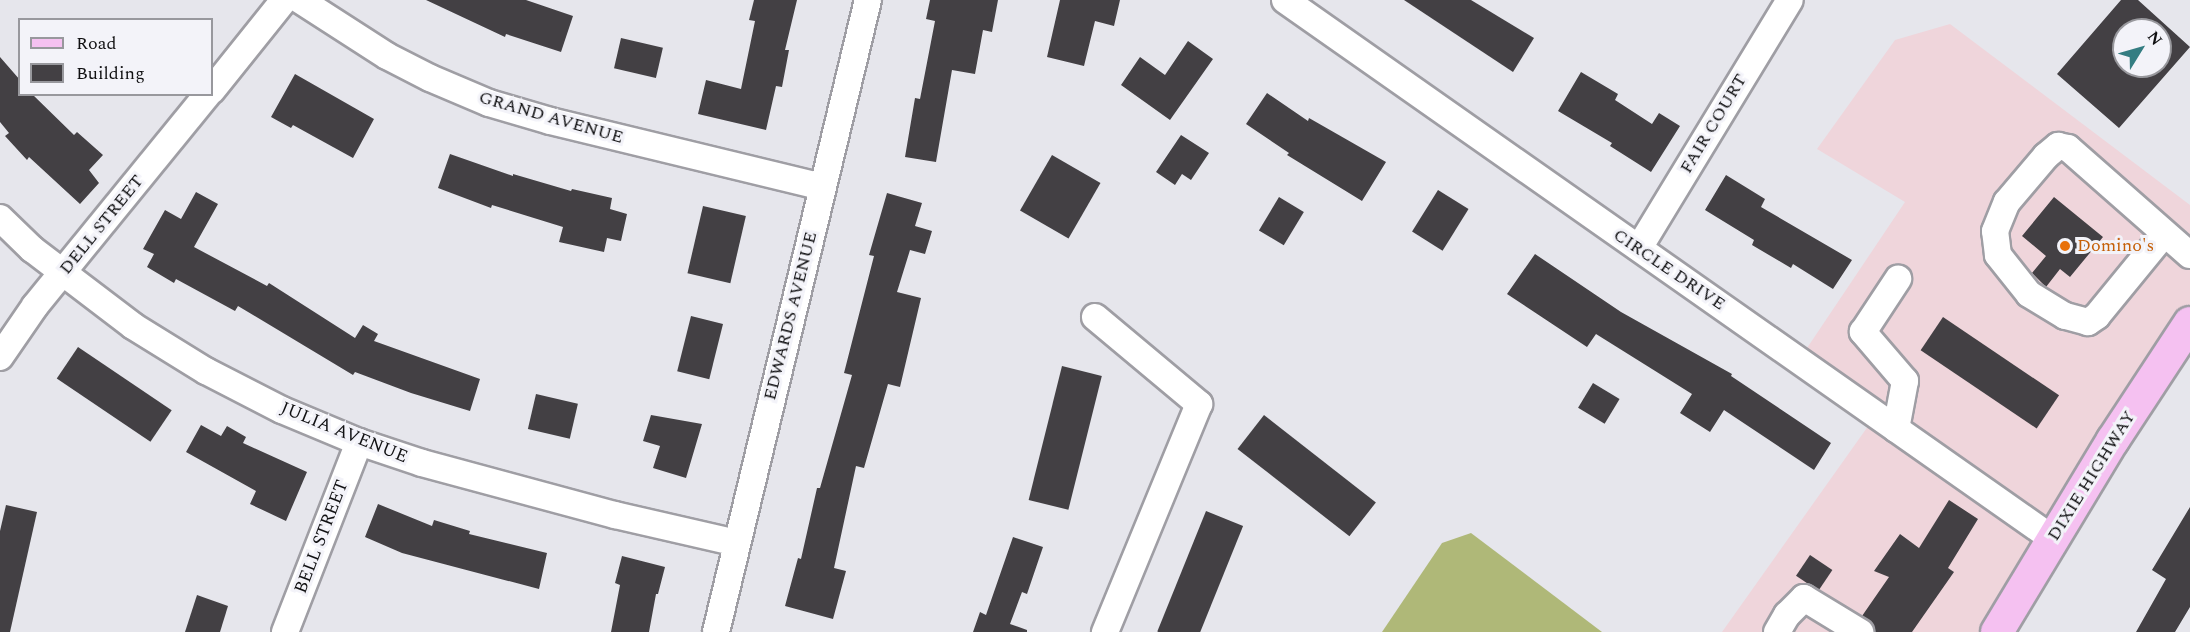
<!DOCTYPE html>
<html>
<head>
<meta charset="utf-8">
<style>
	body { margin:0 }
	#map { position:relative; width:2190px; height:632px; overflow:hidden; background:#e6e6ec; font-family:Spectral,serif }
	div>[style] { position:absolute }
	.commercial>* { inset:0; background:#efd5db }
	.forest>* { inset:0; background:#afb878 }
	.building>* { inset:0; background:#434044; transform-origin:0 0 }
	.roads { filter:drop-shadow(2px 0 #9f9ea4) drop-shadow(-2px 0 #9f9ea4) drop-shadow(0 2px #9f9ea4) drop-shadow(0 -2px #9f9ea4) }
	.minor>* { height:26px; margin:-13px; padding:0 13px; transform-origin:13px; border-radius:13px; background:#fff }
	.major>* { height:32px; margin:-16px; padding:0 16px; transform-origin:16px; border-radius:16px; background:#f5c1f1 }
	.dots>* { width:16px; height:16px; translate:-50% -50%; box-sizing:border-box; border:3px solid #f3f3f9; border-radius:50% }
	span { translate:-50% -50%; white-space:nowrap; text-align:center; line-height:1.15; -webkit-text-stroke:6px #f3f3f9; paint-order:stroke }
	.street-label { font-size:18px; color:#101012 }
	.food-label { font-size:18px; color:#c56008 }
	.left { translate:0 -50%; text-align:left }
	.legend { position:absolute; left:18px; top:18px; width:195px; height:78px; box-sizing:border-box; background:#f3f3f9; border:2px solid #98989d; margin:0; padding:8px 10px; list-style:none; font-size:18px; color:#101012 }
	.legend li { display:flex; align-items:center; gap:12px; height:30px }
	.legend b { width:30px; border:2px solid #98989d }
	.north { position:absolute; left:2112px; top:18px; width:60px; height:60px; box-sizing:border-box; background:#f3f3f9; border:2px solid #98989d; border-radius:50%; rotate:53deg; font-size:16px; font-weight:700; line-height:24px; text-align:center; color:#101012 }
	.north::after { content:''; display:block; margin:auto; width:21px; height:27px; background:#347d82; clip-path:polygon(50% 0,100% 100%,50% 72%,0 100%) }
</style>
</head>
<body>
<div id="map">
	<div class="commercial">
		<i style="clip-path:polygon(1950px 24px,2190px 205px,2190px 323px,1997px 632px,1722px 632px,1876px 415px,1799px 360px,1905px 202px,1817px 149px,1895px 40px)"></i>
	</div>
	<div class="forest">
		<i style="clip-path:polygon(1471px 533px,1602px 632px,1382px 632px,1442px 543px)"></i>
	</div>
	<div class="building">
		<i style="clip-path:polygon(426px 0,526px 0,573px 16px,561px 52px,506px 34px,505px 37px)"></i>
		<i style="clip-path:polygon(754px 0,797px 0,785px 50px,789px 50px,782px 87px,776px 86px,766px 130px,698px 114px,706px 80px,741px 89px,755px 21px,749px 20px)"></i>
		<i style="clip-path:polygon(930px 0,998px 0,992px 32px,983px 30px,975px 74px,952px 70px,936px 162px,905px 157px,915px 98px,920px 99px,935px 21px,926px 19px)"></i>
		<i style="clip-path:polygon(1060px 0,1120px 0,1114px 26px,1095px 21px,1084px 66px,1047px 57px)"></i>
		<i style="clip-path:polygon(1404px 0,1471px 0,1534px 38px,1513px 72px)"></i>
		<i style="clip-path:polygon(evenodd,2121px 0,2138px 0,2190px 47px,2119px 128px,2057px 74px,2121px 0,2124px 30px,2160px 30px,2160px 66px,2124px 66px,2124px 30px)"></i>
		<i style="left:621px;top:38px;width:43px;height:31px;rotate:13deg"></i>
		<i style="clip-path:polygon(1188px 41px,1213px 59px,1170px 120px,1121px 85px,1140px 57px,1165px 75px)"></i>
		<i style="clip-path:polygon(0 57px,20px 80px,20px 94px,32px 94px,74px 135px,77px 132px,103px 155px,89px 170px,99px 183px,80px 204px,29px 157px,27px 160px,5px 136px,9px 133px,0 122px)"></i>
		<i style="clip-path:polygon(1581px 72px,1618px 94px,1615px 100px,1652px 124px,1659px 113px,1680px 126px,1651px 172px,1610px 146px,1612px 143px,1558px 111px)"></i>
		<i style="clip-path:polygon(295px 74px,374px 119px,353px 158px,293px 125px,291px 128px,271px 117px)"></i>
		<i style="clip-path:polygon(1267px 93px,1308px 121px,1309px 118px,1386px 162px,1362px 201px,1287px 155px,1289px 153px,1246px 124px)"></i>
		<i style="clip-path:polygon(1181px 135px,1209px 153px,1191px 180px,1182px 174px,1175px 185px,1156px 172px)"></i>
		<i style="clip-path:polygon(450px 154px,513px 176px,513px 174px,571px 191px,572px 189px,612px 198px,610px 209px,627px 214px,621px 241px,607px 238px,604px 252px,559px 242px,563px 227px,492px 205px,491px 208px,438px 188px)"></i>
		<i style="left:1052px;top:155px;width:56px;height:64px;rotate:30deg"></i>
		<i style="clip-path:polygon(1726px 175px,1765px 199px,1761px 207px,1852px 260px,1833px 289px,1793px 264px,1791px 268px,1752px 245px,1754px 240px,1705px 210px)"></i>
		<i style="left:1438px;top:190px;width:36px;height:49px;rotate:32deg"></i>
		<i style="clip-path:polygon(196px 192px,218px 204px,194px 247px,267px 286px,269px 283px,355px 338px,363px 325px,378px 334px,374px 341px,480px 379px,470px 411px,411px 393px,355px 372px,353px 375px,238px 306px,235px 311px,176px 279px,174px 283px,147px 267px,154px 254px,143px 249px,165px 210px,181px 219px)"></i>
		<i style="clip-path:polygon(887px 193px,922px 203px,915px 226px,932px 231px,925px 254px,910px 250px,897px 292px,921px 298px,900px 387px,888px 384px,864px 468px,856px 466px,834px 568px,846px 571px,833px 619px,785px 606px,798px 558px,801px 559px,817px 488px,820px 488px,852px 375px,844px 373px,874px 256px,869px 255px)"></i>
		<i style="left:1279px;top:197px;width:29px;height:39px;rotate:31deg"></i>
		<i style="clip-path:polygon(2054px 197px,2103px 237px,2070px 277px,2060px 269px,2046px 287px,2032px 273px,2046px 256px,2022px 236px)"></i>
		<i style="left:703px;top:206px;width:44px;height:69px;rotate:13deg"></i>
		<i style="clip-path:polygon(1535px 254px,1621px 312px,1732px 374px,1731px 376px,1831px 443px,1814px 470px,1724px 410px,1710px 432px,1680px 413px,1692px 394px,1596px 334px,1587px 347px,1507px 294px)"></i>
		<i style="left:691px;top:316px;width:33px;height:57px;rotate:14deg"></i>
		<i style="left:1943px;top:317px;width:140px;height:40px;rotate:34deg"></i>
		<i style="left:78px;top:347px;width:113px;height:38px;rotate:34deg"></i>
		<i style="left:1062px;top:366px;width:41px;height:138px;rotate:14deg"></i>
		<i style="left:1593px;top:383px;width:31px;height:29px;rotate:31deg"></i>
		<i style="left:536px;top:394px;width:43px;height:36px;rotate:13deg"></i>
		<i style="clip-path:polygon(651px 415px,702px 424px,686px 478px,653px 468px,660px 446px,643px 441px)"></i>
		<i style="left:1264px;top:415px;width:142px;height:43px;rotate:38deg"></i>
		<i style="clip-path:polygon(201px 425px,221px 436px,227px 426px,246px 437px,243px 443px,307px 472px,286px 521px,250px 504px,256px 491px,186px 452px)"></i>
		<i style="clip-path:polygon(1949px 500px,1978px 519px,1948px 568px,1954px 572px,1912px 632px,1875px 632px,1873px 624px,1862px 616px,1889px 577px,1874px 571px,1900px 534px,1919px 548px)"></i>
		<i style="clip-path:polygon(378px 504px,432px 526px,434px 520px,470px 531px,469px 534px,547px 553px,539px 589px,402px 553px,365px 537px)"></i>
		<i style="clip-path:polygon(6px 505px,37px 512px,10px 632px,0 632px,0 531px)"></i>
		<i style="clip-path:polygon(2190px 507px,2190px 607px,2175px 632px,2136px 632px,2166px 579px,2152px 570px)"></i>
		<i style="left:1206px;top:511px;width:40px;height:130px;rotate:22deg"></i>
		<i style="clip-path:polygon(1013px 537px,1043px 547px,1027px 594px,1022px 592px,1010px 624px,1027px 630px,1027px 632px,973px 632px,980px 612px,986px 615px)"></i>
		<i style="left:1810px;top:555px;width:27px;height:25px;rotate:34deg"></i>
		<i style="clip-path:polygon(622px 556px,665px 567px,658px 594px,656px 594px,649px 632px,611px 632px,620px 585px,615px 583px)"></i>
		<i style="clip-path:polygon(197px 595px,228px 606px,220px 632px,185px 632px)"></i>
	</div>
	<div class="roads">
		<div class="minor">
			<i style="left:300px;top:0;width:103px;rotate:32.8deg"></i>
			<i style="left:387px;top:56px;width:48px;rotate:27.1deg"></i>
			<i style="left:430px;top:78px;width:64px;rotate:23deg"></i>
			<i style="left:489px;top:103px;width:64px;rotate:16.4deg"></i>
			<i style="left:550px;top:121px;width:280px;rotate:13.6deg"></i>
			<i style="left:1285px;top:0;width:938px;rotate:35.06deg"></i>
			<i style="left:212px;top:90px;width:115px;rotate:-51.3deg"></i>
			<i style="left:0;top:218px;width:45px;rotate:44.1deg"></i>
			<i style="left:32px;top:249px;width:127px;rotate:37.3deg"></i>
			<i style="left:133px;top:326px;width:86px;rotate:31.7deg"></i>
			<i style="left:206px;top:371px;width:85px;rotate:27.2deg"></i>
			<i style="left:282px;top:410px;width:83px;rotate:22.6deg"></i>
			<i style="left:359px;top:442px;width:66px;rotate:18.4deg"></i>
			<i style="left:422px;top:463px;width:200px;rotate:15.1deg"></i>
			<i style="left:615px;top:515px;width:125px;rotate:12.9deg"></i>
			<i style="left:2164px;top:234px;width:106px;rotate:129.3deg"></i>
			<i style="left:2097px;top:316px;width:11px;rotate:146deg"></i>
			<i style="left:2088px;top:322px;width:24px;rotate:-165deg"></i>
			<i style="left:2065px;top:316px;width:42px;rotate:-148.6deg"></i>
			<i style="left:2029px;top:294px;width:50px;rotate:-128.5deg"></i>
			<i style="left:1998px;top:255px;width:24px;rotate:-97deg"></i>
			<i style="left:1995px;top:231px;width:31px;rotate:-68deg"></i>
			<i style="left:2007px;top:202px;width:60px;rotate:-49.7deg"></i>
			<i style="left:2046px;top:156px;width:16px;rotate:-40deg"></i>
			<i style="left:2058px;top:146px;width:10px;rotate:11deg"></i>
			<i style="left:2068px;top:148px;width:162px;rotate:41.3deg"></i>
			<i style="left:1639px;top:248px;width:290px;rotate:-58.7deg"></i>
			<i style="left:1095px;top:317px;width:136px;rotate:39.9deg"></i>
			<i style="left:1199px;top:404px;width:247px;rotate:112.4deg"></i>
			<i style="left:0;top:357px;width:62px;rotate:-55.5deg"></i>
			<i style="left:35px;top:306px;width:274px;rotate:-50.8deg"></i>
			<i style="left:1896px;top:429px;width:49px;rotate:-79.4deg"></i>
			<i style="left:1905px;top:381px;width:65px;rotate:-130.6deg"></i>
			<i style="left:1863px;top:332px;width:64px;rotate:-56.6deg"></i>
			<i style="left:285px;top:632px;width:204px;rotate:-68.7deg"></i>
			<i style="left:716px;top:632px;width:650px;rotate:-76.48deg"></i>
			<i style="left:1777px;top:632px;width:20px;rotate:-60deg"></i>
			<i style="left:1787px;top:615px;width:24px;rotate:-45deg"></i>
			<i style="left:1804px;top:598px;width:66px;rotate:31.3deg"></i>
		</div>
		<div class="major">
			<i style="left:1997px;top:632px;width:224px;rotate:-58.9deg"></i>
			<i style="left:2113px;top:440px;width:140px;rotate:-56.7deg"></i>
		</div>
	</div>
	<div class="dots">
		<i style="left:2065px;top:246px;background:#e8710a"></i>
	</div>
	<div class="street-label">
		<span style="left:551px;top:118px;rotate:16deg">GRAND AVENUE</span>
		<span style="left:1714px;top:124px;rotate:-59deg">FAIR COURT</span>
		<span style="left:102px;top:225px;rotate:-51deg">DELL STREET</span>
		<span style="left:1669px;top:270px;rotate:34deg">CIRCLE DRIVE</span>
		<span style="left:791px;top:316px;rotate:-76deg">EDWARDS AVENUE</span>
		<span style="left:344px;top:433px;rotate:22deg">JULIA AVENUE</span>
		<span style="left:2092px;top:476px;rotate:-58deg">DIXIE HIGHWAY</span>
		<span style="left:322px;top:537px;rotate:-69deg">BELL STREET</span>
	</div>
	<div class="food-label">
		<span class="left" style="left:2077px;top:246px">Domino's</span>
	</div>
	<ul class="legend">
	<li><b style="height:8px;background:#f5c1f1"></b>Road</li>
	<li><b style="height:16px;background:#434044"></b>Building</li>
	</ul>
	<div class="north">N</div>
</div>
</body>
</html>
